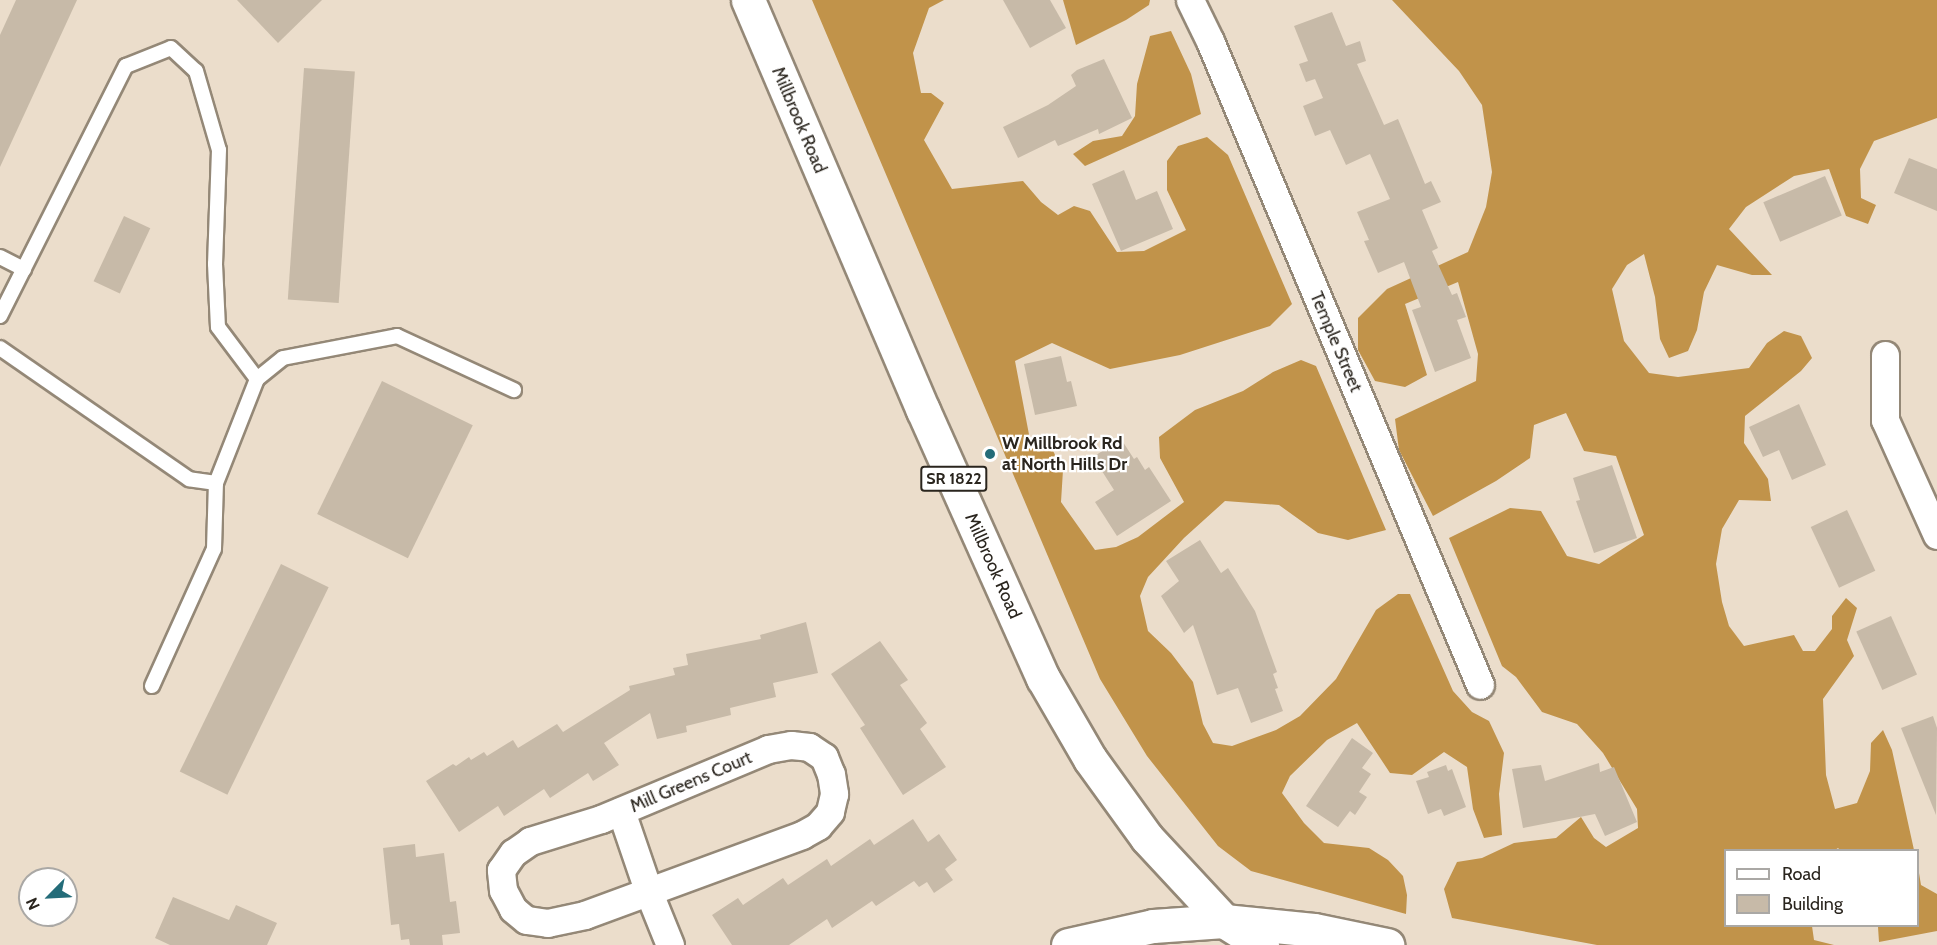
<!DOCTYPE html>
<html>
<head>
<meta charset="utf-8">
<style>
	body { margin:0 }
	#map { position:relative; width:1937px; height:945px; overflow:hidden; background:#ebddcb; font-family:Cabin,sans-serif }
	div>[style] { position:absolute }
	.forest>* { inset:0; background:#c1934a }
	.building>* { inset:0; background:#c7baa8; transform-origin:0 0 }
	.roads { filter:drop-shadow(2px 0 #948877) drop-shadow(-2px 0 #948877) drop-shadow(0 2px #948877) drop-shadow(0 -2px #948877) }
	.lane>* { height:14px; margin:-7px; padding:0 7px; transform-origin:7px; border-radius:7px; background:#fff }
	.street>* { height:27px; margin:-13.5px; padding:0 13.5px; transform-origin:13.5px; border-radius:13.5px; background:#fff }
	.secondary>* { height:33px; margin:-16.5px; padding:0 16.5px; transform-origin:16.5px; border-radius:16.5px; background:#fff }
	.primary>* { height:33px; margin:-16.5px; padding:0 16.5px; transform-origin:16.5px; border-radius:16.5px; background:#fff }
	.dots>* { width:16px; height:16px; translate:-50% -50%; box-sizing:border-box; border:3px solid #fff; border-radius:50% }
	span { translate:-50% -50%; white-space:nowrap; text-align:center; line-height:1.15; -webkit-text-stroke:4.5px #fff; paint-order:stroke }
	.shield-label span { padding:2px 4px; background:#fff; border:2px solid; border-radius:4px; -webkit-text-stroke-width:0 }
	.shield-label { font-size:16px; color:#2a251e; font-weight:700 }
	.street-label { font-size:18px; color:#2a251e }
	.poi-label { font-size:18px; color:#2a251e; font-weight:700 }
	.left { translate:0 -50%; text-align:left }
	.legend { position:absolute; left:1724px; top:849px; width:195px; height:78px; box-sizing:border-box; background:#fff; border:2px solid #aaa8a5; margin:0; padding:8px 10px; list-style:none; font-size:18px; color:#2a251e }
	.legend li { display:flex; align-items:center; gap:12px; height:30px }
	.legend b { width:30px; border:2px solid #aaa8a5 }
	.north { position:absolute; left:18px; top:867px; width:60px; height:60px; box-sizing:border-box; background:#fff; border:2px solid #aaa8a5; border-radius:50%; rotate:246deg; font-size:16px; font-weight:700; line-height:24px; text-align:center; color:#2a251e }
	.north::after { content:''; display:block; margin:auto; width:21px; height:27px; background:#246c79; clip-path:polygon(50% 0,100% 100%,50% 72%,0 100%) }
</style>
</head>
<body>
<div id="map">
	<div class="forest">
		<i style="clip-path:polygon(812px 0,944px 0,929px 8px,913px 53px,921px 93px,931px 93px,944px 103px,924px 140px,952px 189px,1023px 181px,1041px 202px,1058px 215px,1074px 206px,1090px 211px,1117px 252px,1144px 251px,1186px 230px,1167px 190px,1167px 161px,1178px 146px,1207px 137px,1228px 155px,1292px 304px,1270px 326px,1180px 355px,1110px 369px,1052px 343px,1015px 361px,1031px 445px,1052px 449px,1063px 470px,1061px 502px,1095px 550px,1116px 547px,1138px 537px,1184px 502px,1160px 458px,1159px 437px,1195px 410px,1243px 391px,1273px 372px,1301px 360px,1316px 366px,1386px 530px,1348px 540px,1318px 533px,1279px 505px,1225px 501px,1184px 538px,1148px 577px,1140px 596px,1148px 631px,1171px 653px,1193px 682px,1203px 724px,1213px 743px,1232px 746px,1276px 730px,1300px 716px,1336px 679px,1376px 610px,1398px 594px,1410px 594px,1453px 691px,1472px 712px,1489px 721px,1504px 753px,1499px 794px,1502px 835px,1484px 838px,1473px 809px,1467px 767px,1444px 752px,1412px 775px,1390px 773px,1357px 723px,1327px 740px,1290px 776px,1282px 793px,1304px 823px,1324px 843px,1369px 848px,1388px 860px,1403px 876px,1407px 895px,1406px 914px,1251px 871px,1218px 846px,1147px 756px,1100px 679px)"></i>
		<i style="clip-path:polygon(1063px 0,1150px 0,1149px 5px,1126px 20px,1076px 45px)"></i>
		<i style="clip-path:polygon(1392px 0,1937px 0,1937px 118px,1874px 141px,1860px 169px,1861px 198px,1876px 205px,1868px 224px,1846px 216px,1829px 169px,1794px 176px,1746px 207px,1729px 229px,1772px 275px,1752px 275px,1717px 265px,1704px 292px,1697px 330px,1688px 351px,1669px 358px,1660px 339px,1655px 297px,1644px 254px,1627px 265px,1612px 289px,1624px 341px,1649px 373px,1678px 377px,1749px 368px,1767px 343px,1784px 331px,1801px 336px,1812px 358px,1801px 371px,1745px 416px,1744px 443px,1768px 479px,1771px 501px,1739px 500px,1722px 529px,1716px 564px,1722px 602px,1729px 626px,1744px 646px,1794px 635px,1803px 651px,1815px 651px,1832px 629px,1832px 616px,1846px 598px,1857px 608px,1847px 640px,1854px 656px,1823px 699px,1826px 775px,1835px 809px,1857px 803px,1870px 771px,1871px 743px,1883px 730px,1892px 750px,1914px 850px,1840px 850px,1838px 848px,1835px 850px,1726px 850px,1726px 926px,1812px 926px,1814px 940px,1834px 945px,1597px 945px,1452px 918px,1444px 889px,1457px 862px,1482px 858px,1514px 843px,1556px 838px,1581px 817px,1594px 838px,1606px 847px,1638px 828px,1637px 809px,1603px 753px,1577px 724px,1542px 712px,1516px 677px,1502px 666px,1449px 538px,1510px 508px,1541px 511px,1567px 556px,1599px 564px,1644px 535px,1616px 456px,1584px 451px,1566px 413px,1534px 425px,1530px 458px,1496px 481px,1433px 516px,1399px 450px,1395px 419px,1476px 381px,1478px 354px,1458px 282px,1405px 304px,1427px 375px,1405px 387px,1375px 381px,1358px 350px,1358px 318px,1387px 289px,1468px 252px,1486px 207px,1492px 172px,1482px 105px,1459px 71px)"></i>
		<i style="clip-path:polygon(1171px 31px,1191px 74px,1201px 114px,1085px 166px,1073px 154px,1093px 141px,1122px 136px,1135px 116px,1137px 84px,1150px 36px)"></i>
		<i style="clip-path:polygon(1918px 867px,1921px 885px,1937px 894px,1937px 931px,1879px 942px,1878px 927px,1881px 926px,1918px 926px)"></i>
	</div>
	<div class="building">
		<i style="clip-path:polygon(16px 0,77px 0,0 167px,0 35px)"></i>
		<i style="clip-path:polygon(237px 0,322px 0,278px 43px)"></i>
		<i style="clip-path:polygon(1003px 0,1050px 0,1066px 28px,1030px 48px)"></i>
		<i style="clip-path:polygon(1332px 12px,1346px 46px,1360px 41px,1366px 61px,1357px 64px,1384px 125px,1398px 119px,1425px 184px,1431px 181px,1441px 202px,1422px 210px,1438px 248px,1432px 251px,1452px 295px,1457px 293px,1466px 317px,1457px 320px,1471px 358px,1435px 372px,1412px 310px,1421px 307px,1404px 262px,1378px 273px,1364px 241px,1369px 240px,1357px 212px,1390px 199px,1370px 154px,1346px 165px,1330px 130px,1315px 136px,1303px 106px,1323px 98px,1315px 79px,1306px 82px,1299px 64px,1308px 61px,1294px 26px)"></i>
		<i style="clip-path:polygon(1104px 59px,1132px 118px,1099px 134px,1098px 129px,1058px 146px,1055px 140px,1018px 158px,1003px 127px,1048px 105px,1076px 86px,1071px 75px,1077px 70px)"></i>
		<i style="left:304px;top:68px;width:51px;height:232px;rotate:4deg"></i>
		<i style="clip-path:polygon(1909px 158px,1937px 169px,1937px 211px,1894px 193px)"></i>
		<i style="clip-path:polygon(1124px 170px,1136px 200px,1157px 191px,1173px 229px,1121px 251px,1092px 184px)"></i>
		<i style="left:1825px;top:176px;width:43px;height:67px;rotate:67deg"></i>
		<i style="left:124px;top:216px;width:29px;height:72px;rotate:25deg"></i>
		<i style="clip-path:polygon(1061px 356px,1067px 382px,1071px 381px,1077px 406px,1035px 415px,1024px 364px)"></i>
		<i style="left:382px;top:381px;width:101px;height:148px;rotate:26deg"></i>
		<i style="clip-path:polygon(1799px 404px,1826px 465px,1792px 480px,1779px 450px,1763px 457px,1749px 427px)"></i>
		<i style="clip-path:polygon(1121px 439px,1134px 459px,1137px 457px,1145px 470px,1149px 467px,1171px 501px,1117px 536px,1095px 502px,1114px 490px,1093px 457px)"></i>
		<i style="clip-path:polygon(1612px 465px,1637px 538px,1594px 553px,1576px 501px,1580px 500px,1573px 478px)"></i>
		<i style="left:1847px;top:510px;width:67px;height:40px;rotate:65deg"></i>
		<i style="clip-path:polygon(1200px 540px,1221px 573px,1228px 568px,1255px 611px,1277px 672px,1273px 674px,1278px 688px,1275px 689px,1283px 711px,1251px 723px,1238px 688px,1217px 695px,1193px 625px,1184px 633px,1161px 596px,1179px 581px,1166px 561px)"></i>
		<i style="left:281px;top:564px;width:53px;height:231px;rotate:26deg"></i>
		<i style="left:1891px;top:616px;width:64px;height:38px;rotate:66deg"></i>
		<i style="clip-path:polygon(806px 622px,818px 673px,773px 683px,776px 697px,730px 708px,731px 715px,686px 726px,687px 732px,657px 739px,650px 713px,604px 743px,619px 765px,593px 781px,588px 773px,550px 798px,544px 789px,504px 816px,498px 806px,459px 832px,426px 781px,453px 764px,456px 766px,469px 757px,471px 760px,484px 752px,487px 756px,513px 740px,518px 748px,557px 724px,563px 732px,630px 690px,629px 686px,675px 675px,673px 668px,688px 665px,686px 654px,761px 639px,760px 635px)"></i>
		<i style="clip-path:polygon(880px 641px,908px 680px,900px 685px,927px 723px,920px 729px,946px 767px,903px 795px,860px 728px,865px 725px,831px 674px)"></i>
		<i style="clip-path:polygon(1933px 716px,1937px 728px,1936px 815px,1901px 728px)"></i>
		<i style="clip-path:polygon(1352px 738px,1373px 753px,1362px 768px,1371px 774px,1359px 792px,1367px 797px,1355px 815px,1350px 811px,1338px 827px,1306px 806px)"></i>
		<i style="clip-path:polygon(1599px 763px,1600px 772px,1614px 767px,1637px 822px,1605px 836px,1595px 814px,1523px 828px,1512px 769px,1541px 765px,1545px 781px)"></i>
		<i style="clip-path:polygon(1446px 765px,1448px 771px,1452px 769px,1466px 807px,1444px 816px,1441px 809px,1428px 814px,1416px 781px,1429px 777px,1427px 772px)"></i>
		<i style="clip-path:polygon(913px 819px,928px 842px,939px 834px,957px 860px,945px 869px,953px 880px,934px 893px,927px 882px,919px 887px,914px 881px,876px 906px,872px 901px,832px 928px,827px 919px,789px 945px,732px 945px,712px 915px,738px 898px,743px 905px,783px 878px,788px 885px,827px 859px,831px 866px,870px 839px,874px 845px)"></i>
		<i style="clip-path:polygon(415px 844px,416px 857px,444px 853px,450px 902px,456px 901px,460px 933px,442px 935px,443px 945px,410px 945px,409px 939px,401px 940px,399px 924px,391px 925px,383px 848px)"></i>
		<i style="clip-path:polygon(173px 897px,229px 920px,236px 905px,277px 923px,267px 945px,170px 945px,155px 938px)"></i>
	</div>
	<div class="roads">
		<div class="lane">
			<i style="left:0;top:257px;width:27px;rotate:27deg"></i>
			<i style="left:0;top:316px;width:280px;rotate:-63.3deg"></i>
			<i style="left:126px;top:66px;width:48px;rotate:-21.8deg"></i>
			<i style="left:171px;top:48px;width:34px;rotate:43deg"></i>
			<i style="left:196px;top:71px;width:82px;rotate:73.8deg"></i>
			<i style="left:219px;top:150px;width:114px;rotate:92deg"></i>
			<i style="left:215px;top:264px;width:63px;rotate:87.3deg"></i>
			<i style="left:218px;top:327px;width:65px;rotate:53.1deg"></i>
			<i style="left:257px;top:379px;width:112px;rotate:111.5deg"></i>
			<i style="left:216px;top:483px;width:27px;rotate:-172deg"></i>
			<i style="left:189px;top:479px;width:230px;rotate:-145.3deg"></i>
			<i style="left:257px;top:379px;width:33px;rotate:-39deg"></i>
			<i style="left:283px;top:358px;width:116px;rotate:-10.9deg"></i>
			<i style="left:397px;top:336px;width:129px;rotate:24.8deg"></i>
			<i style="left:152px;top:686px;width:150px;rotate:-65.7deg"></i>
			<i style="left:214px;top:549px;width:66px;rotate:-88.3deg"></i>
		</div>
		<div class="street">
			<i style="left:1190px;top:0;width:46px;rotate:64deg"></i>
			<i style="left:1210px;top:41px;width:698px;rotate:67.25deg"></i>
			<i style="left:1885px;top:355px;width:65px;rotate:90deg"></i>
			<i style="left:1885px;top:420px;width:126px;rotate:65.7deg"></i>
			<i style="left:791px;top:745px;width:18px;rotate:6deg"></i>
			<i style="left:809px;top:747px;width:18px;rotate:34deg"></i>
			<i style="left:824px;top:757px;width:18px;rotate:68deg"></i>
			<i style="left:831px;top:774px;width:20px;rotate:81deg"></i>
			<i style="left:834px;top:794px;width:18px;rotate:103deg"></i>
			<i style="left:830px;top:812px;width:18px;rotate:131deg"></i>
			<i style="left:818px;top:826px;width:18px;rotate:151deg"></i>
			<i style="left:802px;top:835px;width:231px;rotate:159.8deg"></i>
			<i style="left:585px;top:915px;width:38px;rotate:168deg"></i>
			<i style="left:548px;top:923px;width:22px;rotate:-172deg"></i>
			<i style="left:526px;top:920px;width:17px;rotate:-140deg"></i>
			<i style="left:513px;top:909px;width:21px;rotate:-118deg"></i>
			<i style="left:503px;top:890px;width:20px;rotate:-96deg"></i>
			<i style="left:501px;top:870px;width:21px;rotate:-55deg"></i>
			<i style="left:513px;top:853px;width:21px;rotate:-35deg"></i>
			<i style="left:530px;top:841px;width:74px;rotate:-17.2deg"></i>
			<i style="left:601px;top:819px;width:181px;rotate:-22.7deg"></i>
			<i style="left:768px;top:749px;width:23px;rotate:-10deg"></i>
			<i style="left:621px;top:811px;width:87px;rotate:71.1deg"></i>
			<i style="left:649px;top:893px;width:56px;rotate:68deg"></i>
		</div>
		<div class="secondary">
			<i style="left:1068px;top:945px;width:87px;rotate:-12.6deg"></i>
			<i style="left:1153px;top:926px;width:71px;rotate:-4deg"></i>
			<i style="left:1224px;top:921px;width:90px;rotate:5.7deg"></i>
			<i style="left:1314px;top:930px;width:75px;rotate:11.6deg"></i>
		</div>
		<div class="primary">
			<i style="left:748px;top:0;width:446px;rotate:66.9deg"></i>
			<i style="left:923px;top:410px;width:294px;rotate:65.9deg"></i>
			<i style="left:1043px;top:678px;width:94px;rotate:59.9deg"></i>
			<i style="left:1090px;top:759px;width:97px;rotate:54.2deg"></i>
			<i style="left:1147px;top:838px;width:113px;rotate:47.1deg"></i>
			<i style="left:1224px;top:921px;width:45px;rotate:32.3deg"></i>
		</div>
	</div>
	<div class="dots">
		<i style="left:990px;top:454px;background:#246c79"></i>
	</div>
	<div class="shield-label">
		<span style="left:954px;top:479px">SR 1822</span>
	</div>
	<div class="street-label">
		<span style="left:799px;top:120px;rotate:67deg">Millbrook Road</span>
		<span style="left:1336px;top:342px;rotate:67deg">Temple Street</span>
		<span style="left:993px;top:566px;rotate:66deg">Millbrook Road</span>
		<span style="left:691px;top:782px;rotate:-23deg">Mill Greens Court</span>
	</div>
	<div class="poi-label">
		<span class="left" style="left:1002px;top:454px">W Millbrook Rd<br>at North Hills Dr</span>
	</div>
	<ul class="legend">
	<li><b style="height:8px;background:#fff"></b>Road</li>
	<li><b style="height:16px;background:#c7baa8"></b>Building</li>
	</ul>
	<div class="north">N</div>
</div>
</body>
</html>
